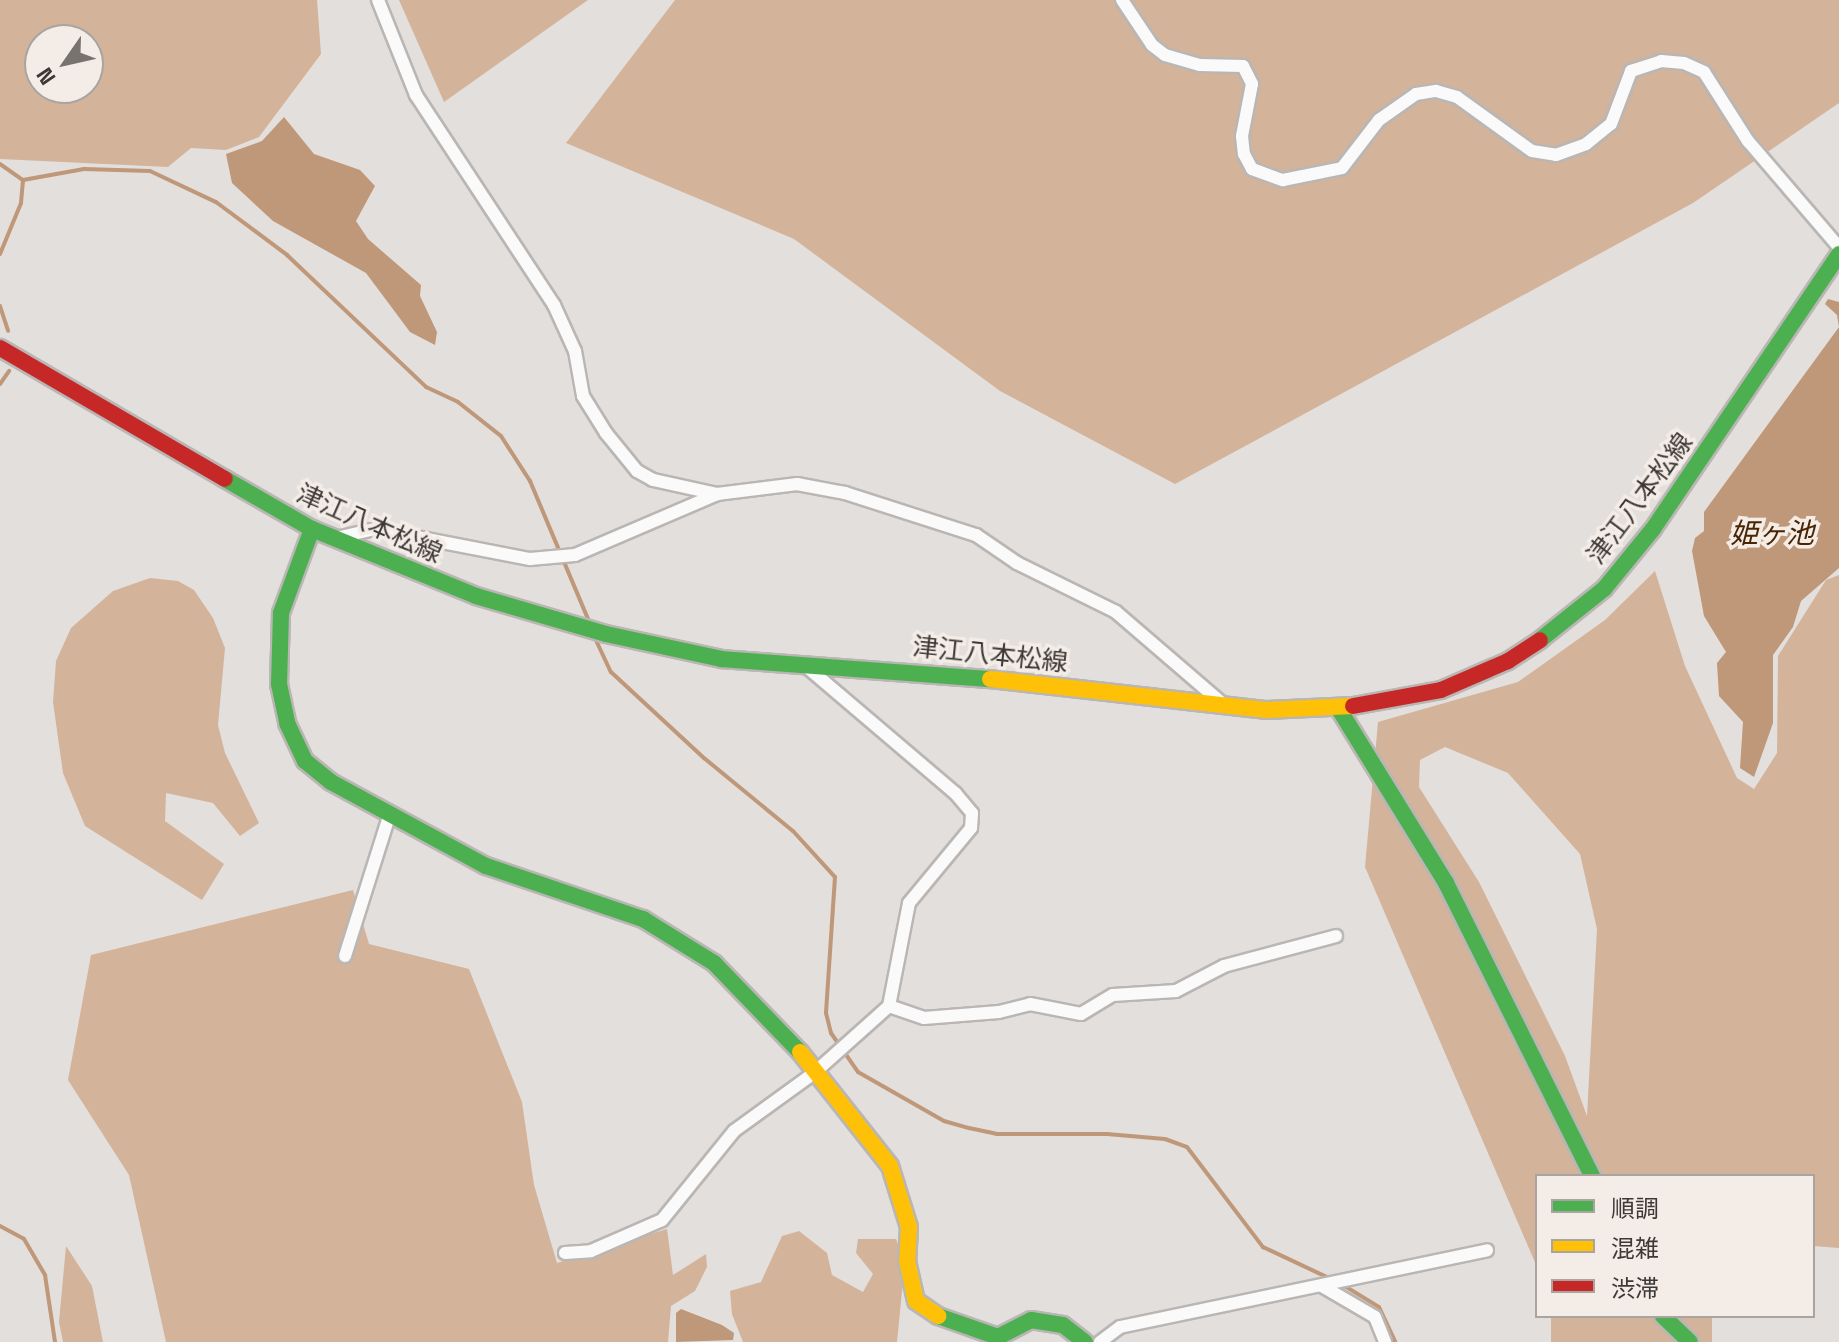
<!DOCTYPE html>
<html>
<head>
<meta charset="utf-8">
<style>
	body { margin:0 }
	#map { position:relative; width:1839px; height:1342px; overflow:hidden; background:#e3dfdc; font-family:"Space Grotesk","Noto Sans JP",sans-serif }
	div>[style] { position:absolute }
	.forest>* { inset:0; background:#d4b39b; transform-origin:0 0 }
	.water>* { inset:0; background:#bf9779 }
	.stream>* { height:4px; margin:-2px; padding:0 2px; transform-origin:2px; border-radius:2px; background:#bf9779 }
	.roads { filter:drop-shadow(2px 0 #b9b6b4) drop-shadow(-2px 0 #b9b6b4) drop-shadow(0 2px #b9b6b4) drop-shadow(0 -2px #b9b6b4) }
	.street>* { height:12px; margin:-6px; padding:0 6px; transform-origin:6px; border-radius:6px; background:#fbfafa }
	.fast>* { height:16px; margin:-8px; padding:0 8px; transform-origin:8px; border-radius:8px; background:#4caf50 }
	.slow>* { height:16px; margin:-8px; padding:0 8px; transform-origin:8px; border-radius:8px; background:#ffc107 }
	.jam>* { height:16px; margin:-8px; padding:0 8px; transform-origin:8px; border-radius:8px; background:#c62828 }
	span { translate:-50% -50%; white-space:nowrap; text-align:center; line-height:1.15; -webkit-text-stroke:7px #f4ece6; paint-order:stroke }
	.street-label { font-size:26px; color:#3c3937 }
	.water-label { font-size:28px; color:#4a2503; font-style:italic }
	.legend { position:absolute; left:1535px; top:1174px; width:280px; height:144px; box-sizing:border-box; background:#f4ece6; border:2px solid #aaa4a0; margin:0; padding:10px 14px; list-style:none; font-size:24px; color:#3c3937 }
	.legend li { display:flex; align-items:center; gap:16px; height:40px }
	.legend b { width:40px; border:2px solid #aaa4a0 }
	.north { position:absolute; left:24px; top:24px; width:80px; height:80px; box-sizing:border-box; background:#f4ece6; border:2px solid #aaa4a0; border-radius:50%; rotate:236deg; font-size:22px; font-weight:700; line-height:32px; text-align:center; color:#3c3937 }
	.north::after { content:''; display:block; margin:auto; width:28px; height:36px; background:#767371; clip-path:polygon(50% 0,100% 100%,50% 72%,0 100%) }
</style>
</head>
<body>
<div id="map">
	<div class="forest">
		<i style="clip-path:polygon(evenodd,0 0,317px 0,321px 54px,259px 137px,226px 150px,191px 148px,168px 167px,0 159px,0 0,40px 40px,88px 40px,88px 88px,40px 88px,40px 40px)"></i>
		<i style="clip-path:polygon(399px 0,588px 0,444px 102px)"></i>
		<i style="clip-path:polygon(675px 0,1839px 0,1839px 103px,1693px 203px,1175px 484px,1000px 391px,794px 239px,566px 143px)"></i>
		<i style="clip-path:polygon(evenodd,1655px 571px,1685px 666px,1737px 778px,1754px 789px,1777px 753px,1778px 656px,1826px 580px,1839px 575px,1839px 1248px,1813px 1246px,1813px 1176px,1537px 1176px,1537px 1267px,1365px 867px,1378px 722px,1518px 682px,1605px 620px,1655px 571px,1445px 747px,1508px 773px,1580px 854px,1597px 929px,1587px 1116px,1565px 1056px,1479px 882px,1419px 787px,1420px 760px,1445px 747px)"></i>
		<i style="clip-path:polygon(150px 578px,178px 581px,194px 590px,213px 618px,225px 648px,218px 725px,225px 753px,259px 823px,240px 836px,213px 803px,166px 793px,165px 821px,224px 864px,202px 900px,85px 826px,63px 773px,53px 702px,56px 661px,71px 628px,113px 591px)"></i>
		<i style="clip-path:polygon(353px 890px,369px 944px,469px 969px,522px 1102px,534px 1185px,557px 1263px,667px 1229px,673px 1275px,706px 1254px,707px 1267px,695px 1291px,671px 1306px,668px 1342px,166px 1342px,129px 1175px,68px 1080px,91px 955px)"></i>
		<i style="clip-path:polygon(799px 1231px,827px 1253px,832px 1275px,863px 1292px,873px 1274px,856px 1253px,858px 1239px,896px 1239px,905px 1261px,897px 1342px,743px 1342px,732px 1314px,730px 1291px,761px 1282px,782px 1236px)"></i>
		<i style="clip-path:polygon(66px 1246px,92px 1286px,103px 1342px,63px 1342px,59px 1322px)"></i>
		<i style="left:1551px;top:1316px;width:161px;height:27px"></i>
	</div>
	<div class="water">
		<i style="clip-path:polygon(284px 117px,314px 154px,360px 170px,375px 186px,356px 221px,368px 239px,421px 285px,420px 296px,437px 332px,435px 345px,410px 332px,366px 273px,273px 221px,232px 183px,226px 154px,262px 141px)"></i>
		<i style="clip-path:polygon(1828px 299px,1839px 302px,1839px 568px,1801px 601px,1793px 627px,1773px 655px,1773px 723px,1754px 777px,1740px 768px,1743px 722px,1719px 696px,1717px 663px,1726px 652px,1704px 616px,1692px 551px,1695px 538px,1704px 531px,1704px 512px,1839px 327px,1837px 315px,1825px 304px)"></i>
		<i style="clip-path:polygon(681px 1309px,722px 1325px,734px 1333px,733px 1340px,676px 1342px,676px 1313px)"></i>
	</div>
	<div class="stream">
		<i style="left:0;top:164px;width:28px;rotate:35deg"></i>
		<i style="left:23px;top:180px;width:62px;rotate:-10.2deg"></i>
		<i style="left:84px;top:169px;width:66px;rotate:1.7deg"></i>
		<i style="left:150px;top:171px;width:73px;rotate:25.2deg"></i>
		<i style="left:216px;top:202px;width:89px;rotate:36.7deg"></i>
		<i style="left:287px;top:255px;width:192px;rotate:43.5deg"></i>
		<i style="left:426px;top:387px;width:35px;rotate:25deg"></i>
		<i style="left:458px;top:402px;width:55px;rotate:38.3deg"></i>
		<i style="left:501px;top:436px;width:54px;rotate:57.2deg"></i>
		<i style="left:530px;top:481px;width:155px;rotate:67.2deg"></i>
		<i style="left:0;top:254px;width:55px;rotate:-67.6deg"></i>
		<i style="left:21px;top:203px;width:23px;rotate:-85deg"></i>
		<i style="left:0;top:306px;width:26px;rotate:72deg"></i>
		<i style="left:0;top:384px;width:16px;rotate:-55deg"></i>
		<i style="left:594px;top:636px;width:40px;rotate:65deg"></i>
		<i style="left:611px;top:672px;width:127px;rotate:42.8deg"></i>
		<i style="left:704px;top:758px;width:115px;rotate:39.4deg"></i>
		<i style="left:793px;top:831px;width:62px;rotate:47.6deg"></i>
		<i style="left:835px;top:877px;width:136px;rotate:93.8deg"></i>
		<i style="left:826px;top:1013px;width:21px;rotate:76deg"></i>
		<i style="left:831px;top:1033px;width:47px;rotate:55.3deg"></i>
		<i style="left:858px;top:1072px;width:99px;rotate:29.7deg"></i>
		<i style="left:944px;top:1121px;width:26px;rotate:16deg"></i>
		<i style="left:969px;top:1128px;width:29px;rotate:12deg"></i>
		<i style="left:997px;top:1134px;width:110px"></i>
		<i style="left:1107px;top:1134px;width:58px;rotate:4.9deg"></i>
		<i style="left:1165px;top:1139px;width:23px;rotate:20deg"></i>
		<i style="left:1187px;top:1147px;width:126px;rotate:52.8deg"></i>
		<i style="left:1263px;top:1247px;width:75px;rotate:25.2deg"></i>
		<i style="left:0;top:1226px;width:27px;rotate:28deg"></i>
		<i style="left:24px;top:1239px;width:42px;rotate:59.7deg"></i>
		<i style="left:45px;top:1275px;width:68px;rotate:81.5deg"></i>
		<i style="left:1343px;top:1285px;width:42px;rotate:31.4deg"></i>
		<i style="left:1379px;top:1307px;width:38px;rotate:65deg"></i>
	</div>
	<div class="roads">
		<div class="street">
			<i style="left:378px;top:0;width:102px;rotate:68.2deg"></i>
			<i style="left:416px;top:95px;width:251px;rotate:56.7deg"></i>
			<i style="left:554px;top:305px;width:51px;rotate:65.5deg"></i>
			<i style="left:575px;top:351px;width:46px;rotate:79.9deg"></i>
			<i style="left:583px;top:396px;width:44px;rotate:58.1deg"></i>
			<i style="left:606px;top:433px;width:49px;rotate:50.8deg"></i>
			<i style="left:637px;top:471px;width:18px;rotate:29deg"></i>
			<i style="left:653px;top:480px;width:66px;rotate:12.3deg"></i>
			<i style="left:1122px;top:0;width:54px;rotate:56.3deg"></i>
			<i style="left:1152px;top:45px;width:16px;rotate:38deg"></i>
			<i style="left:1165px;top:55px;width:36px;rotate:16deg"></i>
			<i style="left:1200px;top:65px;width:43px;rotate:1.3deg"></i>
			<i style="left:1243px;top:66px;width:20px;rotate:63deg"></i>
			<i style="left:1252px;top:84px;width:53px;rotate:100.9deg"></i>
			<i style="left:1242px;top:136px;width:18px;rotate:84deg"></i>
			<i style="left:1244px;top:154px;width:17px;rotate:62deg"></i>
			<i style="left:1252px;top:169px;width:33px;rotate:20deg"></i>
			<i style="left:1283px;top:180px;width:60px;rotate:-11.5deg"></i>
			<i style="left:1342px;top:168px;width:61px;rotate:-52.4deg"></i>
			<i style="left:1379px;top:120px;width:45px;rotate:-35.1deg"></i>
			<i style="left:1416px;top:94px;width:20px;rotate:-9deg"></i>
			<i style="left:1436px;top:91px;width:22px;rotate:16deg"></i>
			<i style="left:1457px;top:97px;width:92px;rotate:35.8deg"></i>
			<i style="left:1532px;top:151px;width:24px;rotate:9deg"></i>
			<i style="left:1556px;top:155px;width:32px;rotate:-20deg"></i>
			<i style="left:1586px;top:144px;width:32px;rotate:-39deg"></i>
			<i style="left:1611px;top:124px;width:57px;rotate:-69.3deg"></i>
			<i style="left:1631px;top:71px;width:32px;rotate:-18deg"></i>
			<i style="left:1661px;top:61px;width:23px;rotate:5deg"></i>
			<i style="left:1684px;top:63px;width:22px;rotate:24deg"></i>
			<i style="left:1704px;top:72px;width:82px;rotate:57.5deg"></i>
			<i style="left:1748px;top:141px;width:140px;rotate:49.4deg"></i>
			<i style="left:336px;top:538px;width:40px;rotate:-13deg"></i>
			<i style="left:375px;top:529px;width:158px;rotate:11deg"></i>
			<i style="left:530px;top:559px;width:45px;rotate:-5.1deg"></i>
			<i style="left:575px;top:555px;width:155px;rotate:-23.2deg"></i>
			<i style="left:717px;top:494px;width:81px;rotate:-7.1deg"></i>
			<i style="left:797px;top:484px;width:49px;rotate:10.6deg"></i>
			<i style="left:845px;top:493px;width:138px;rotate:17.8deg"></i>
			<i style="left:976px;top:535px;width:50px;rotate:34.3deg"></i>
			<i style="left:1017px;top:563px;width:110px;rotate:26.3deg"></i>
			<i style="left:1116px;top:612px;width:141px;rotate:40.7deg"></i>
			<i style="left:345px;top:956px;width:150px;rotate:-72.5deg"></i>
			<i style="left:889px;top:1006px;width:37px;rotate:19deg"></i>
			<i style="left:924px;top:1018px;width:75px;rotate:-4.6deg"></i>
			<i style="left:999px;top:1012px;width:32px;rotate:-14deg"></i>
			<i style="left:1030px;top:1004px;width:52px;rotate:11.1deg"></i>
			<i style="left:1081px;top:1014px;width:37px;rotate:-31deg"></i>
			<i style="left:1113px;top:995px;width:63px;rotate:-3.6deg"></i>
			<i style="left:1176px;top:991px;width:54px;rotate:-27.5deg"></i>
			<i style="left:1224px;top:966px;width:116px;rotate:-15deg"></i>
			<i style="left:565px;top:1253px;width:26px;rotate:-4deg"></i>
			<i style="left:591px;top:1251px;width:77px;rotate:-23.6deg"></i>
			<i style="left:662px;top:1220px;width:114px;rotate:-51deg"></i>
			<i style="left:734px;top:1131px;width:99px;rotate:-35.9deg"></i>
			<i style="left:814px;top:1073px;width:101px;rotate:-41.8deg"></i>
			<i style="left:889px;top:1006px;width:105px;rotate:-79deg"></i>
			<i style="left:909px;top:903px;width:97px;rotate:-50.4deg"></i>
			<i style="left:971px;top:828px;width:15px;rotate:-86deg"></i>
			<i style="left:972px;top:813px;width:26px;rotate:-130deg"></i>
			<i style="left:955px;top:793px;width:196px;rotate:-139.6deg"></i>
			<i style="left:1322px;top:1286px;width:61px;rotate:30.3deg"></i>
			<i style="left:1375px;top:1317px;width:27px;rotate:68deg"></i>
			<i style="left:1100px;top:1342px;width:25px;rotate:-37deg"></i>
			<i style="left:1120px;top:1327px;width:375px;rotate:-11.8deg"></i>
		</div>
		<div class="fast">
			<i style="left:225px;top:479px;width:100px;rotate:29.9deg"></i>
			<i style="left:312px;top:529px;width:177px;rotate:22.2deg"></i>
			<i style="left:476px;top:596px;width:135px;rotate:16.3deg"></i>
			<i style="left:606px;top:634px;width:119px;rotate:12.2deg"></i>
			<i style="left:722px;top:659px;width:269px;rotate:4.3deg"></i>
			<i style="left:312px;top:529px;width:90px;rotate:110.3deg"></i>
			<i style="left:281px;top:613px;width:71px;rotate:91.6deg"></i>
			<i style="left:279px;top:684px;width:40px;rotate:78deg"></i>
			<i style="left:287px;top:723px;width:42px;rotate:64.7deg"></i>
			<i style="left:305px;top:761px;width:33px;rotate:39deg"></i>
			<i style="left:331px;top:782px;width:176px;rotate:28.5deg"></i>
			<i style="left:486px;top:866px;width:166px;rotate:18.7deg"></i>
			<i style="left:643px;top:919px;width:84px;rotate:31.8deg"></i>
			<i style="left:714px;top:963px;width:124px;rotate:46deg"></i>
			<i style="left:1540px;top:640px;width:82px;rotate:-38.6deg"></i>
			<i style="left:1604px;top:589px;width:77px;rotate:-50.8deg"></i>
			<i style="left:1653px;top:529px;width:332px;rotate:-55.9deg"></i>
			<i style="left:1339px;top:709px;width:204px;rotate:58.4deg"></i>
			<i style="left:1446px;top:883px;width:327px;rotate:63.5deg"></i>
			<i style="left:938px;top:1316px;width:64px;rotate:19.3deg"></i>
			<i style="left:998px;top:1337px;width:37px;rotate:-27deg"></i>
			<i style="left:1031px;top:1320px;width:32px;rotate:9deg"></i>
			<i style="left:1063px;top:1325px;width:28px;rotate:38deg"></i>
			<i style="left:1663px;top:1316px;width:37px;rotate:44deg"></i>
		</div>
		<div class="slow">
			<i style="left:990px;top:679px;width:279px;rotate:6.4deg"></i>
			<i style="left:1267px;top:710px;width:86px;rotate:-2.7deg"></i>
			<i style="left:800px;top:1052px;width:145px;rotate:51.7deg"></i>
			<i style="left:890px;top:1166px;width:64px;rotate:72.7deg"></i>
			<i style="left:909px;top:1227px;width:34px;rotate:93deg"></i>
			<i style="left:907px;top:1261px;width:41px;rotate:77.3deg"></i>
			<i style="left:916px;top:1301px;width:27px;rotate:34deg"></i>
		</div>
		<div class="jam">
			<i style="left:0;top:348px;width:260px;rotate:30.2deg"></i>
			<i style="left:1353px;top:706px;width:89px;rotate:-10.3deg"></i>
			<i style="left:1441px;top:690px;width:73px;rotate:-23.4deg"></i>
			<i style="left:1508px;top:661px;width:38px;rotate:-33deg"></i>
		</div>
	</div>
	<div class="street-label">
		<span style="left:1640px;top:499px;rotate:-53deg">津江八本松線</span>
		<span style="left:369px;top:524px;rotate:24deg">津江八本松線</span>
		<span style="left:990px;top:655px;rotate:6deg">津江八本松線</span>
	</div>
	<div class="water-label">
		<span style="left:1772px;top:533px">姫ヶ池</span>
	</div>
	<ul class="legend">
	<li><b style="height:10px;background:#4caf50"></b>順調</li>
	<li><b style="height:10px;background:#ffc107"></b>混雑</li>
	<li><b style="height:10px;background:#c62828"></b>渋滞</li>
	</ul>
	<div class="north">N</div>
</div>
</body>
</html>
